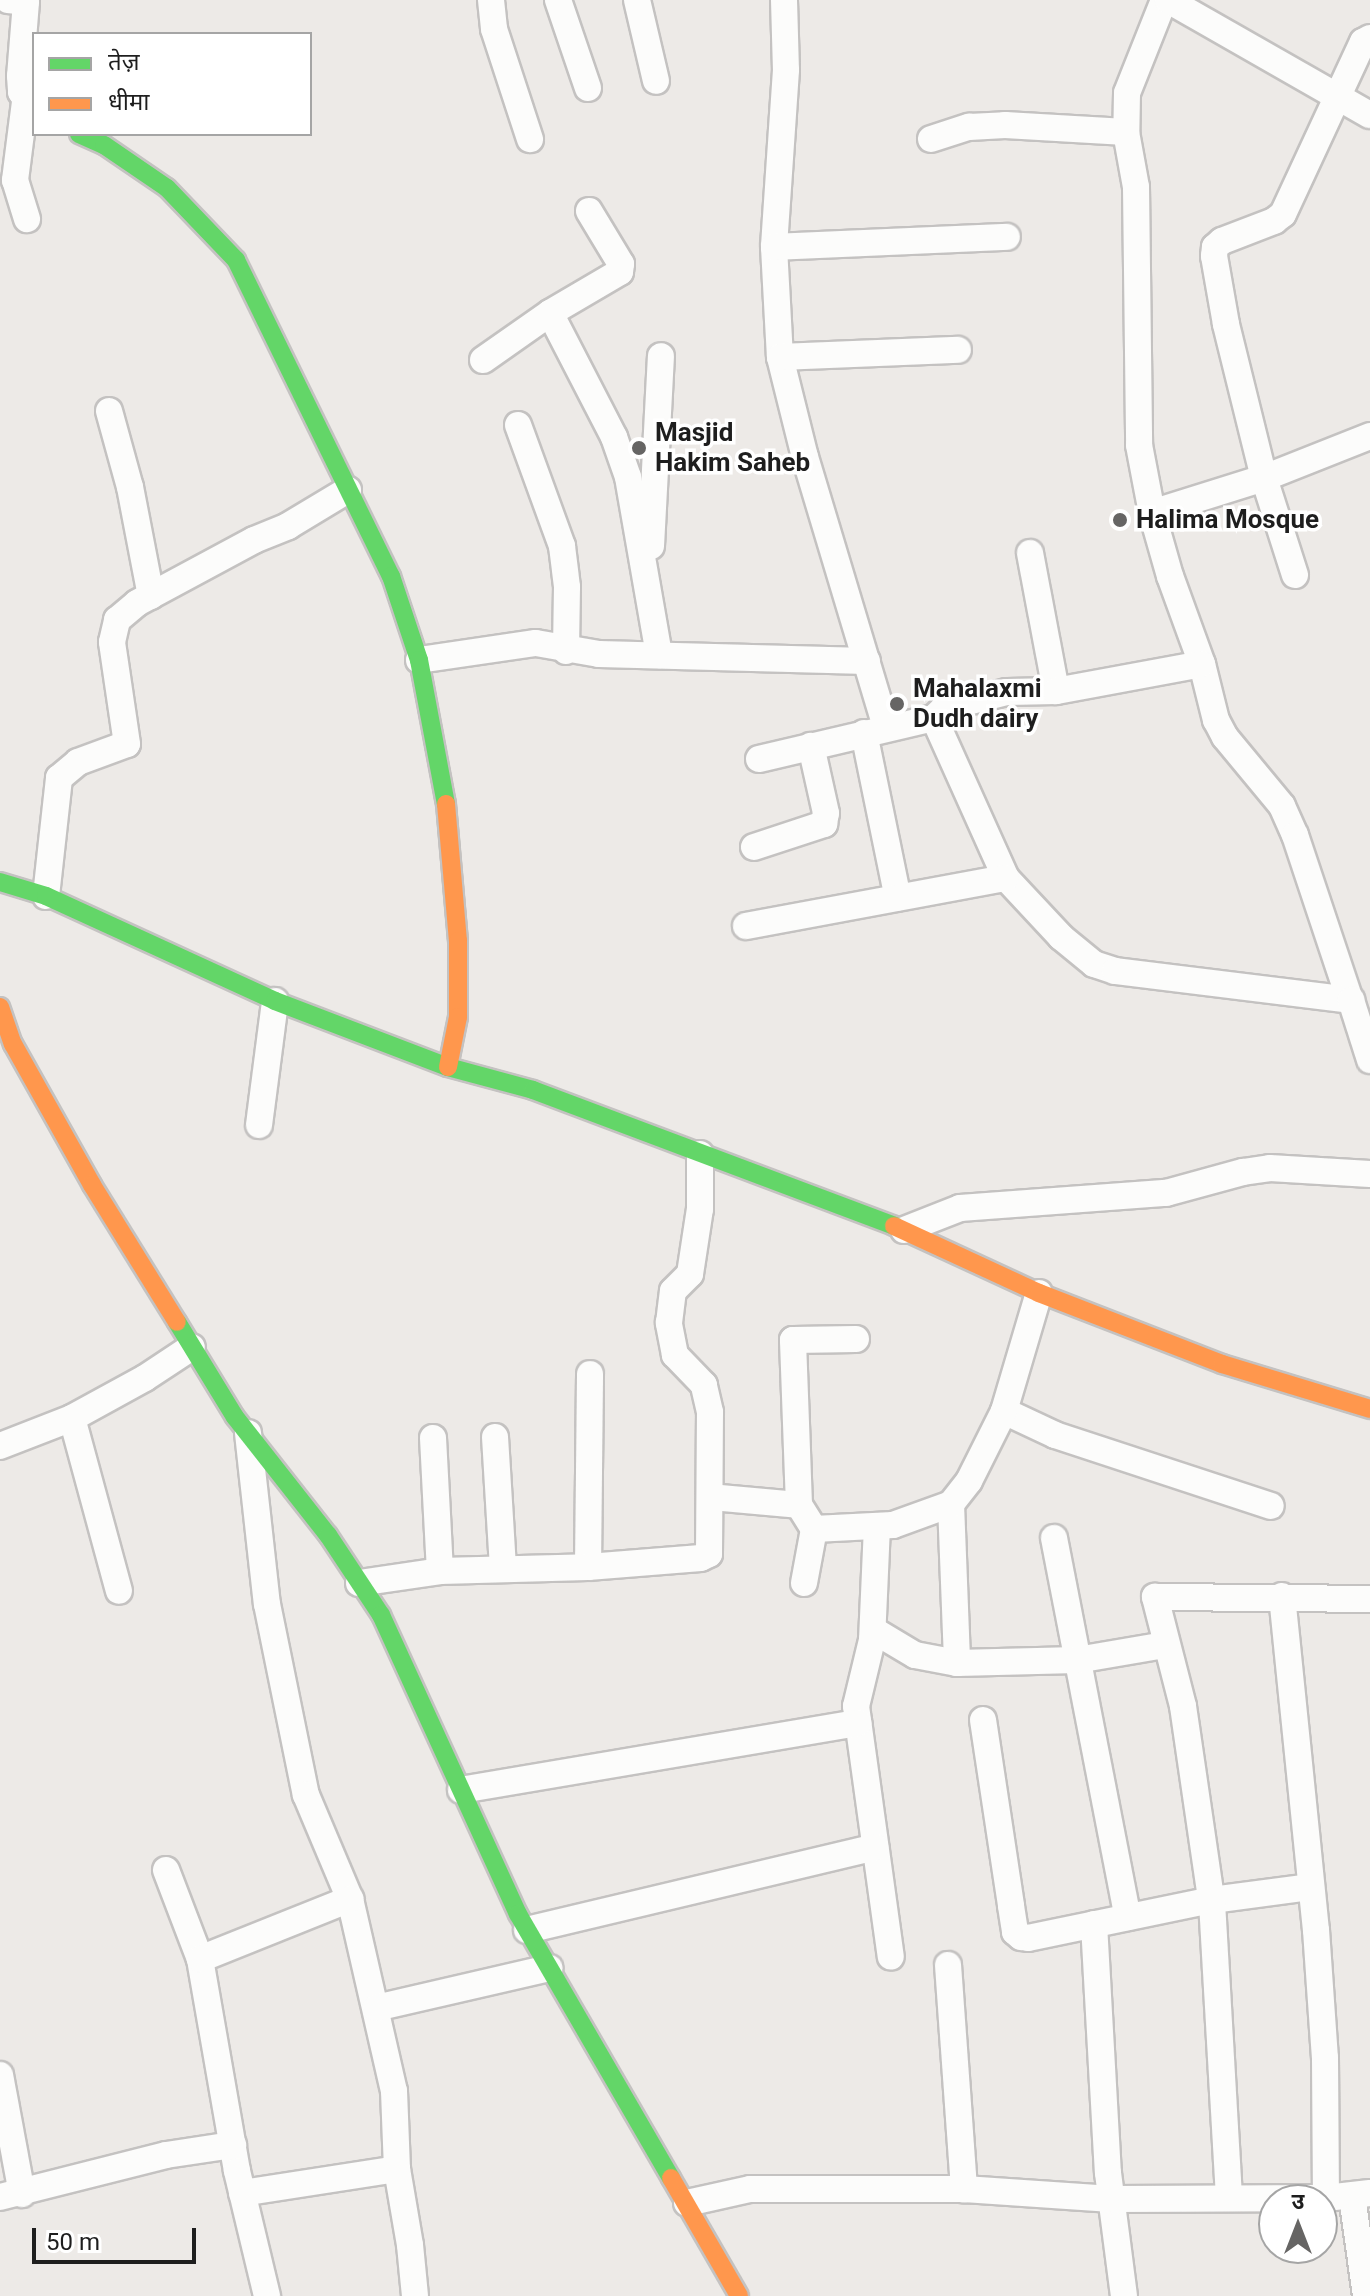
<!DOCTYPE html>
<html>
<head>
<meta charset="utf-8">
<style>
	body { margin:0 }
	#map { position:relative; width:1370px; height:2296px; overflow:hidden; background:#edeae7; font-family:Roboto,"Noto Sans Devanagari",sans-serif }
	div>[style] { position:absolute }
	.roads { filter:drop-shadow(2px 0 #c4c2c1) drop-shadow(-2px 0 #c4c2c1) drop-shadow(0 2px #c4c2c1) drop-shadow(0 -2px #c4c2c1) }
	.street>* { height:26px; margin:-13px; padding:0 13px; transform-origin:13px; border-radius:13px; background:#fcfcfb }
	.fast>* { height:18px; margin:-9px; padding:0 9px; transform-origin:9px; border-radius:9px; background:#63d668 }
	.slow>* { height:18px; margin:-9px; padding:0 9px; transform-origin:9px; border-radius:9px; background:#ff974d }
	.dots>* { width:22px; height:22px; translate:-50% -50%; box-sizing:border-box; border:4px solid #fff; border-radius:50% }
	span { translate:-50% -50%; white-space:nowrap; text-align:center; line-height:1.15; -webkit-text-stroke:7px #fff; paint-order:stroke }
	.poi-label { font-size:26px; color:#1e1e1e; font-weight:700 }
	.left { translate:0 -50%; text-align:left }
	.legend { position:absolute; left:32px; top:32px; width:280px; height:104px; box-sizing:border-box; background:#fff; border:2px solid #a5a5a5; margin:0; padding:10px 14px; list-style:none; font-size:24px; color:#1e1e1e }
	.legend li { display:flex; align-items:center; gap:16px; height:40px }
	.legend b { width:40px; border:2px solid #a5a5a5 }
	.north { position:absolute; left:1258px; top:2184px; width:80px; height:80px; box-sizing:border-box; background:#fff; border:2px solid #a5a5a5; border-radius:50%; rotate:0deg; font-size:22px; font-weight:700; line-height:32px; text-align:center; color:#1e1e1e }
	.north::after { content:''; display:block; margin:auto; width:28px; height:36px; background:#666564; clip-path:polygon(50% 0,100% 100%,50% 72%,0 100%) }
	.scale { position:absolute; left:32px; top:2228px; width:164px; height:36px; box-sizing:border-box; border:4px solid #1e1e1e; border-top:0; padding-left:10px; font-size:24px; line-height:28px; white-space:nowrap; color:#1e1e1e; -webkit-text-stroke:6px #fff; paint-order:stroke }
</style>
</head>
<body>
<div id="map">
	<div class="roads">
		<div class="street">
			<i style="left:8px;top:0;width:18px;rotate:6deg"></i>
			<i style="left:26px;top:2px;width:74px;rotate:94.6deg"></i>
			<i style="left:20px;top:76px;width:16px;rotate:86deg"></i>
			<i style="left:21px;top:92px;width:24px;rotate:57deg"></i>
			<i style="left:491px;top:0;width:29px;rotate:84deg"></i>
			<i style="left:494px;top:29px;width:116px;rotate:71.9deg"></i>
			<i style="left:558px;top:0;width:93px;rotate:71.2deg"></i>
			<i style="left:637px;top:0;width:83px;rotate:76.8deg"></i>
			<i style="left:784px;top:0;width:70px;rotate:88.4deg"></i>
			<i style="left:786px;top:70px;width:177px;rotate:93.9deg"></i>
			<i style="left:774px;top:247px;width:110px;rotate:86.9deg"></i>
			<i style="left:780px;top:357px;width:103px;rotate:76deg"></i>
			<i style="left:805px;top:457px;width:282px;rotate:73.3deg"></i>
			<i style="left:1164px;top:0;width:100px;rotate:111.7deg"></i>
			<i style="left:1127px;top:93px;width:39px;rotate:91deg"></i>
			<i style="left:1126px;top:132px;width:56px;rotate:79.7deg"></i>
			<i style="left:1136px;top:187px;width:258px;rotate:89.3deg"></i>
			<i style="left:1139px;top:445px;width:69px;rotate:79.2deg"></i>
			<i style="left:1152px;top:513px;width:66px;rotate:74.1deg"></i>
			<i style="left:1170px;top:576px;width:94px;rotate:70deg"></i>
			<i style="left:1202px;top:664px;width:58px;rotate:76deg"></i>
			<i style="left:1216px;top:720px;width:19px;rotate:62deg"></i>
			<i style="left:1225px;top:737px;width:89px;rotate:50.4deg"></i>
			<i style="left:1282px;top:806px;width:32px;rotate:66deg"></i>
			<i style="left:1295px;top:835px;width:174px;rotate:71.6deg"></i>
			<i style="left:1168px;top:0;width:232px;rotate:29.7deg"></i>
			<i style="left:25px;top:102px;width:79px;rotate:97.3deg"></i>
			<i style="left:15px;top:180px;width:41px;rotate:72.9deg"></i>
			<i style="left:931px;top:139px;width:40px;rotate:-18deg"></i>
			<i style="left:969px;top:127px;width:36px;rotate:-3deg"></i>
			<i style="left:1005px;top:125px;width:121px;rotate:3.3deg"></i>
			<i style="left:774px;top:247px;width:233px;rotate:-2.5deg"></i>
			<i style="left:550px;top:313px;width:140px;rotate:62.7deg"></i>
			<i style="left:614px;top:437px;width:42px;rotate:70.7deg"></i>
			<i style="left:628px;top:477px;width:181px;rotate:80.1deg"></i>
			<i style="left:780px;top:357px;width:178px;rotate:-2.3deg"></i>
			<i style="left:483px;top:360px;width:82px;rotate:-35deg"></i>
			<i style="left:550px;top:313px;width:81px;rotate:-30.4deg"></i>
			<i style="left:620px;top:272px;width:8px;rotate:-83deg"></i>
			<i style="left:621px;top:264px;width:62px;rotate:-121.1deg"></i>
			<i style="left:109px;top:411px;width:79px;rotate:74.6deg"></i>
			<i style="left:130px;top:487px;width:111px;rotate:79.1deg"></i>
			<i style="left:518px;top:425px;width:129px;rotate:70deg"></i>
			<i style="left:562px;top:546px;width:41px;rotate:83deg"></i>
			<i style="left:567px;top:587px;width:64px;rotate:90.9deg"></i>
			<i style="left:1152px;top:513px;width:117px;rotate:-17.4deg"></i>
			<i style="left:1264px;top:478px;width:114px;rotate:-21.6deg"></i>
			<i style="left:651px;top:546px;width:190px;rotate:-87deg"></i>
			<i style="left:1030px;top:553px;width:140px;rotate:79.3deg"></i>
			<i style="left:1295px;top:575px;width:102px;rotate:-107.7deg"></i>
			<i style="left:1264px;top:478px;width:159px;rotate:-103.9deg"></i>
			<i style="left:1226px;top:324px;width:69px;rotate:-100deg"></i>
			<i style="left:1214px;top:256px;width:9px;rotate:-84deg"></i>
			<i style="left:1215px;top:247px;width:9px;rotate:-41deg"></i>
			<i style="left:1222px;top:241px;width:56px;rotate:-21deg"></i>
			<i style="left:1274px;top:221px;width:11px;rotate:-38deg"></i>
			<i style="left:1283px;top:214px;width:190px;rotate:-65.1deg"></i>
			<i style="left:1363px;top:42px;width:8px;rotate:-30deg"></i>
			<i style="left:419px;top:660px;width:118px;rotate:-8.3deg"></i>
			<i style="left:536px;top:643px;width:64px;rotate:9.9deg"></i>
			<i style="left:599px;top:654px;width:268px;rotate:1.5deg"></i>
			<i style="left:934px;top:718px;width:175px;rotate:65.8deg"></i>
			<i style="left:1006px;top:878px;width:81px;rotate:47deg"></i>
			<i style="left:1061px;top:937px;width:43px;rotate:39.3deg"></i>
			<i style="left:1094px;top:964px;width:22px;rotate:18deg"></i>
			<i style="left:1115px;top:971px;width:238px;rotate:7deg"></i>
			<i style="left:1351px;top:1000px;width:63px;rotate:72.4deg"></i>
			<i style="left:864px;top:733px;width:168px;rotate:78.4deg"></i>
			<i style="left:759px;top:759px;width:180px;rotate:-13.2deg"></i>
			<i style="left:934px;top:718px;width:14px;rotate:-45deg"></i>
			<i style="left:944px;top:708px;width:65px;rotate:-14.3deg"></i>
			<i style="left:1007px;top:692px;width:49px;rotate:-1.2deg"></i>
			<i style="left:1056px;top:691px;width:148px;rotate:-10.5deg"></i>
			<i style="left:754px;top:847px;width:74px;rotate:-18.2deg"></i>
			<i style="left:824px;top:824px;width:11px;rotate:-80deg"></i>
			<i style="left:826px;top:813px;width:69px;rotate:-102.6deg"></i>
			<i style="left:46px;top:896px;width:119px;rotate:-83.7deg"></i>
			<i style="left:59px;top:778px;width:25px;rotate:-40deg"></i>
			<i style="left:78px;top:762px;width:52px;rotate:-20.2deg"></i>
			<i style="left:127px;top:744px;width:103px;rotate:-98.4deg"></i>
			<i style="left:112px;top:642px;width:23px;rotate:-77deg"></i>
			<i style="left:117px;top:620px;width:26px;rotate:-40deg"></i>
			<i style="left:137px;top:603px;width:133px;rotate:-28.3deg"></i>
			<i style="left:254px;top:540px;width:37px;rotate:-22deg"></i>
			<i style="left:288px;top:526px;width:70px;rotate:-31deg"></i>
			<i style="left:746px;top:926px;width:264px;rotate:-10.5deg"></i>
			<i style="left:259px;top:1125px;width:125px;rotate:-82.6deg"></i>
			<i style="left:904px;top:1230px;width:60px;rotate:-21.4deg"></i>
			<i style="left:960px;top:1208px;width:207px;rotate:-4.2deg"></i>
			<i style="left:1166px;top:1193px;width:80px;rotate:-15.3deg"></i>
			<i style="left:1243px;top:1172px;width:27px;rotate:-8deg"></i>
			<i style="left:1270px;top:1168px;width:100px;rotate:3.4deg"></i>
			<i style="left:1004px;top:1411px;width:56px;rotate:25.2deg"></i>
			<i style="left:1055px;top:1435px;width:227px;rotate:18.2deg"></i>
			<i style="left:72px;top:1418px;width:179px;rotate:74.8deg"></i>
			<i style="left:248px;top:1433px;width:172px;rotate:83.7deg"></i>
			<i style="left:267px;top:1604px;width:195px;rotate:78.5deg"></i>
			<i style="left:306px;top:1795px;width:113px;rotate:67.1deg"></i>
			<i style="left:350px;top:1899px;width:197px;rotate:77.1deg"></i>
			<i style="left:394px;top:2091px;width:78px;rotate:87.8deg"></i>
			<i style="left:397px;top:2169px;width:77px;rotate:80.3deg"></i>
			<i style="left:410px;top:2245px;width:51px;rotate:84.4deg"></i>
			<i style="left:495px;top:1437px;width:131px;rotate:86.5deg"></i>
			<i style="left:433px;top:1438px;width:133px;rotate:87deg"></i>
			<i style="left:0;top:1446px;width:77px;rotate:-21.3deg"></i>
			<i style="left:72px;top:1418px;width:83px;rotate:-28.7deg"></i>
			<i style="left:145px;top:1378px;width:56px;rotate:-33.4deg"></i>
			<i style="left:711px;top:1497px;width:88px;rotate:5.2deg"></i>
			<i style="left:951px;top:1504px;width:159px;rotate:87.8deg"></i>
			<i style="left:877px;top:1526px;width:114px;rotate:92.5deg"></i>
			<i style="left:872px;top:1640px;width:68px;rotate:103.6deg"></i>
			<i style="left:856px;top:1706px;width:253px;rotate:82.1deg"></i>
			<i style="left:814px;top:1529px;width:79px;rotate:-2.9deg"></i>
			<i style="left:893px;top:1525px;width:62px;rotate:-19.9deg"></i>
			<i style="left:951px;top:1504px;width:29px;rotate:-52deg"></i>
			<i style="left:969px;top:1481px;width:78px;rotate:-63.4deg"></i>
			<i style="left:1004px;top:1411px;width:123px;rotate:-73.5deg"></i>
			<i style="left:1054px;top:1538px;width:386px;rotate:79deg"></i>
			<i style="left:588px;top:1567px;width:193px;rotate:-89.4deg"></i>
			<i style="left:359px;top:1583px;width:82px;rotate:-8.4deg"></i>
			<i style="left:440px;top:1571px;width:148px;rotate:-1.5deg"></i>
			<i style="left:588px;top:1567px;width:113px;rotate:-4.6deg"></i>
			<i style="left:701px;top:1558px;width:9px;rotate:-27deg"></i>
			<i style="left:709px;top:1554px;width:142px;rotate:-89.6deg"></i>
			<i style="left:710px;top:1412px;width:28px;rotate:-103deg"></i>
			<i style="left:704px;top:1385px;width:42px;rotate:-134deg"></i>
			<i style="left:675px;top:1355px;width:33px;rotate:-101deg"></i>
			<i style="left:669px;top:1323px;width:32px;rotate:-83deg"></i>
			<i style="left:673px;top:1291px;width:24px;rotate:-45deg"></i>
			<i style="left:690px;top:1274px;width:66px;rotate:-81.3deg"></i>
			<i style="left:700px;top:1209px;width:55px;rotate:-90deg"></i>
			<i style="left:804px;top:1583px;width:55px;rotate:-79.5deg"></i>
			<i style="left:814px;top:1529px;width:28px;rotate:-122deg"></i>
			<i style="left:799px;top:1505px;width:165px;rotate:-92.1deg"></i>
			<i style="left:793px;top:1340px;width:63px;rotate:-0.9deg"></i>
			<i style="left:1282px;top:1596px;width:336px;rotate:84.2deg"></i>
			<i style="left:1316px;top:1930px;width:128px;rotate:86deg"></i>
			<i style="left:1325px;top:2058px;width:140px;rotate:89.6deg"></i>
			<i style="left:873px;top:1630px;width:49px;rotate:30.8deg"></i>
			<i style="left:915px;top:1655px;width:43px;rotate:10.8deg"></i>
			<i style="left:957px;top:1663px;width:120px;rotate:-1.4deg"></i>
			<i style="left:1077px;top:1660px;width:89px;rotate:-9.7deg"></i>
			<i style="left:983px;top:1720px;width:188px;rotate:81.4deg"></i>
			<i style="left:1011px;top:1906px;width:26px;rotate:81deg"></i>
			<i style="left:1015px;top:1932px;width:8px;rotate:40deg"></i>
			<i style="left:1021px;top:1937px;width:7px;rotate:8deg"></i>
			<i style="left:1028px;top:1938px;width:188px;rotate:-11.7deg"></i>
			<i style="left:1212px;top:1900px;width:100px;rotate:-7.5deg"></i>
			<i style="left:461px;top:1790px;width:403px;rotate:-9.6deg"></i>
			<i style="left:166px;top:1870px;width:95px;rotate:69.1deg"></i>
			<i style="left:200px;top:1959px;width:215px;rotate:80.1deg"></i>
			<i style="left:237px;top:2171px;width:129px;rotate:76.5deg"></i>
			<i style="left:1094px;top:1924px;width:249px;rotate:86.8deg"></i>
			<i style="left:1108px;top:2173px;width:124px;rotate:82.6deg"></i>
			<i style="left:527px;top:1930px;width:358px;rotate:-13.4deg"></i>
			<i style="left:200px;top:1959px;width:162px;rotate:-21.8deg"></i>
			<i style="left:948px;top:1965px;width:225px;rotate:85.9deg"></i>
			<i style="left:376px;top:2008px;width:178px;rotate:-13deg"></i>
			<i style="left:0;top:2075px;width:121px;rotate:79.5deg"></i>
			<i style="left:242px;top:2193px;width:157px;rotate:-8.8deg"></i>
			<i style="left:1352px;top:2196px;width:101px;rotate:82deg"></i>
			<i style="left:0;top:2197px;width:171px;rotate:-14.2deg"></i>
			<i style="left:166px;top:2155px;width:68px;rotate:-8.5deg"></i>
			<i style="left:1229px;top:2197px;width:292px;rotate:-93.3deg"></i>
			<i style="left:1212px;top:1905px;width:201px;rotate:-98.3deg"></i>
			<i style="left:1183px;top:1706px;width:113px;rotate:-104.4deg"></i>
			<i style="left:1155px;top:1597px;width:215px;rotate:0.5deg"></i>
			<i style="left:687px;top:2203px;width:65px;rotate:-12.5deg"></i>
			<i style="left:750px;top:2189px;width:214px"></i>
			<i style="left:964px;top:2189px;width:148px;rotate:3.9deg"></i>
			<i style="left:1112px;top:2199px;width:214px;rotate:-0.3deg"></i>
			<i style="left:1326px;top:2198px;width:44px;rotate:-6.5deg"></i>
		</div>
		<div class="fast">
			<i style="left:79px;top:134px;width:27px;rotate:24deg"></i>
			<i style="left:104px;top:145px;width:76px;rotate:34.3deg"></i>
			<i style="left:167px;top:188px;width:100px;rotate:46.2deg"></i>
			<i style="left:236px;top:260px;width:352px;rotate:63.9deg"></i>
			<i style="left:391px;top:576px;width:89px;rotate:71.6deg"></i>
			<i style="left:419px;top:660px;width:147px;rotate:79.4deg"></i>
			<i style="left:0;top:882px;width:48px;rotate:16.9deg"></i>
			<i style="left:46px;top:896px;width:252px;rotate:24.6deg"></i>
			<i style="left:275px;top:1001px;width:185px;rotate:20.9deg"></i>
			<i style="left:448px;top:1067px;width:88px;rotate:15.1deg"></i>
			<i style="left:533px;top:1090px;width:386px;rotate:20.6deg"></i>
			<i style="left:177px;top:1322px;width:111px;rotate:58.6deg"></i>
			<i style="left:235px;top:1417px;width:150px;rotate:51.8deg"></i>
			<i style="left:328px;top:1535px;width:96px;rotate:56.5deg"></i>
			<i style="left:381px;top:1615px;width:329px;rotate:65.4deg"></i>
			<i style="left:518px;top:1914px;width:305px;rotate:59.9deg"></i>
		</div>
		<div class="slow">
			<i style="left:446px;top:804px;width:138px;rotate:85deg"></i>
			<i style="left:458px;top:941px;width:76px;rotate:90deg"></i>
			<i style="left:458px;top:1017px;width:51px;rotate:101.3deg"></i>
			<i style="left:0;top:1007px;width:39px;rotate:71deg"></i>
			<i style="left:13px;top:1044px;width:162px;rotate:60.7deg"></i>
			<i style="left:92px;top:1185px;width:161px;rotate:58.2deg"></i>
			<i style="left:894px;top:1226px;width:160px;rotate:24.8deg"></i>
			<i style="left:1039px;top:1293px;width:196px;rotate:21.2deg"></i>
			<i style="left:1222px;top:1364px;width:155px;rotate:16.9deg"></i>
			<i style="left:671px;top:2178px;width:136px;rotate:60deg"></i>
		</div>
	</div>
	<div class="dots">
		<i style="left:639px;top:448px;background:#666564"></i>
		<i style="left:1120px;top:520px;background:#666564"></i>
		<i style="left:897px;top:704px;background:#666564"></i>
	</div>
	<div class="poi-label">
		<span class="left" style="left:655px;top:448px">Masjid<br>Hakim Saheb</span>
		<span class="left" style="left:1136px;top:520px">Halima Mosque</span>
		<span class="left" style="left:913px;top:704px">Mahalaxmi<br>Dudh dairy</span>
	</div>
	<ul class="legend">
	<li><b style="height:10px;background:#63d668"></b>तेज़</li>
	<li><b style="height:10px;background:#ff974d"></b>धीमा</li>
	</ul>
	<div class="north">उ</div>
	<div class="scale">50 m</div>
</div>
</body>
</html>
